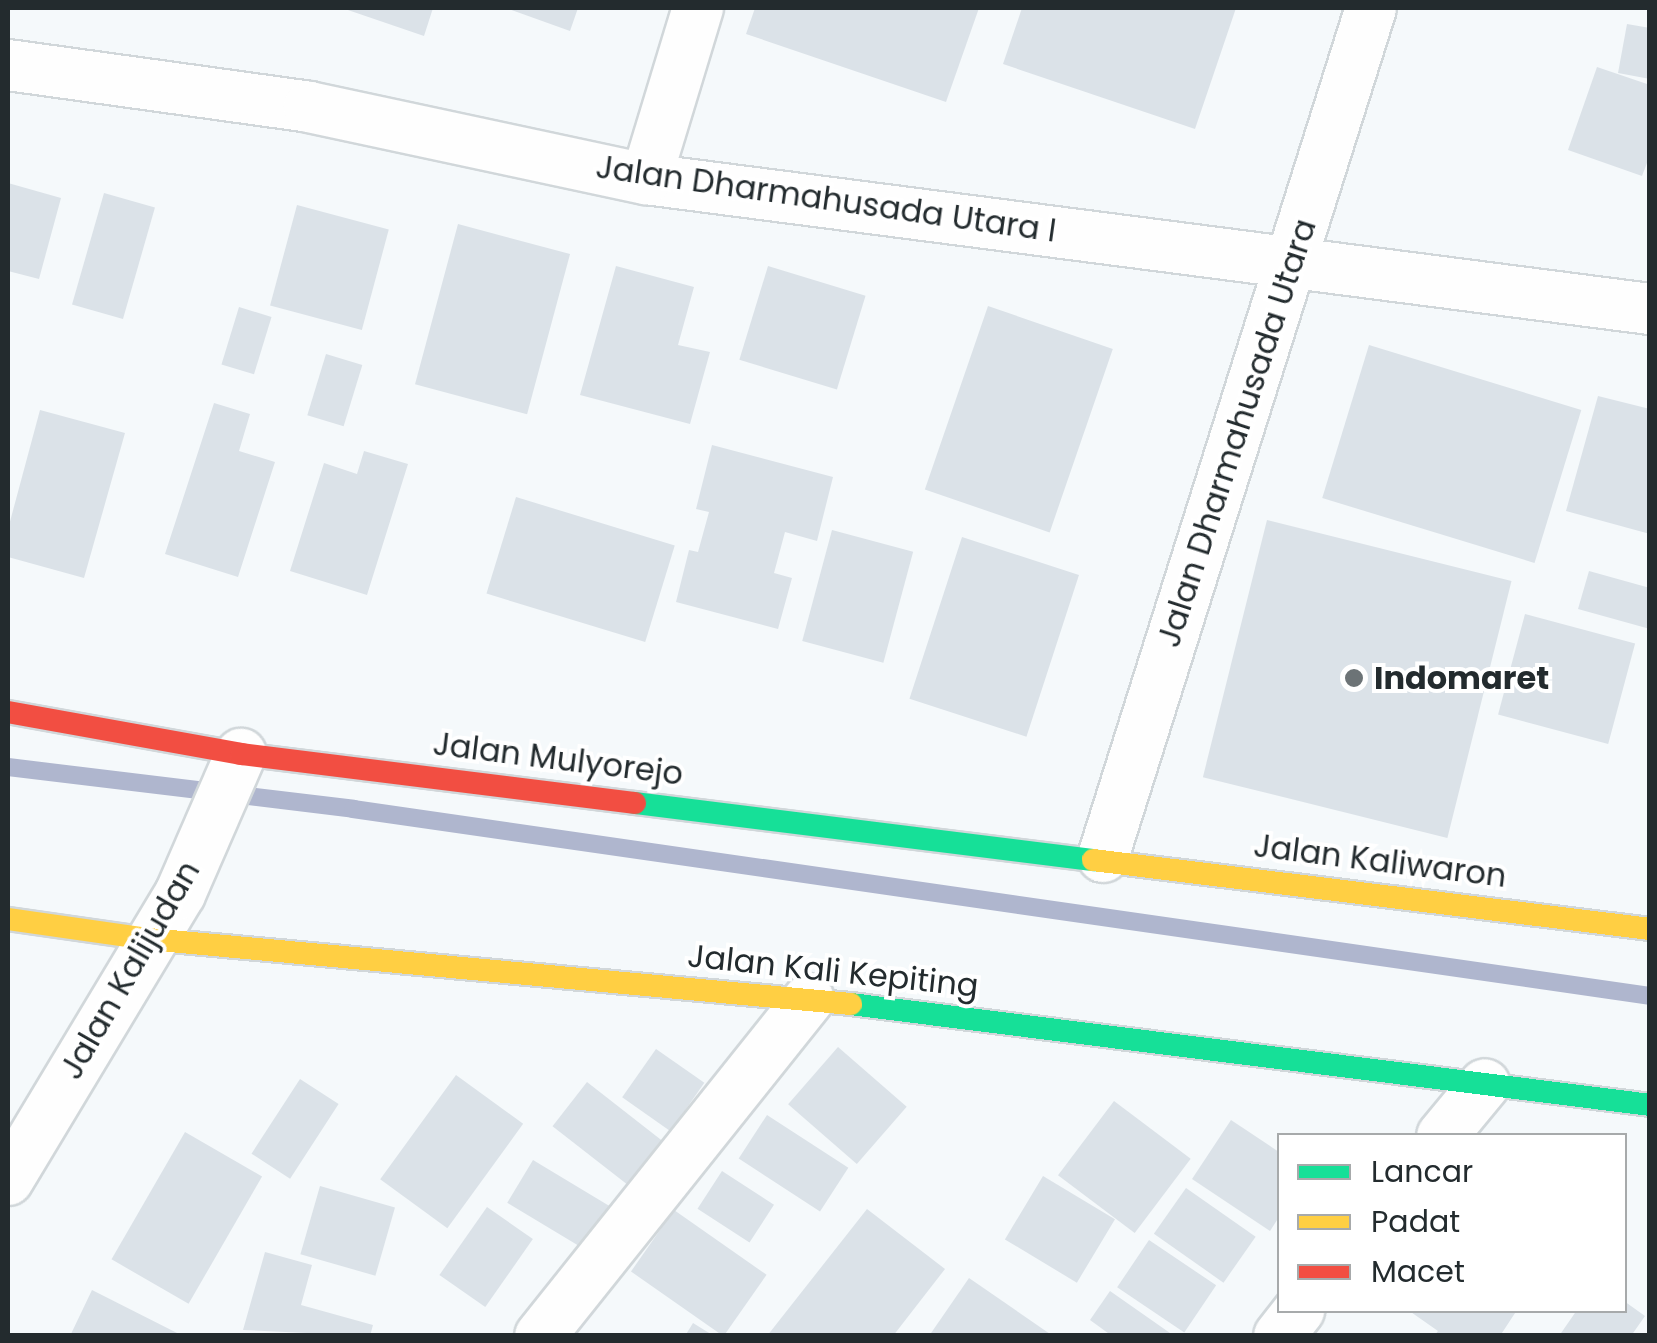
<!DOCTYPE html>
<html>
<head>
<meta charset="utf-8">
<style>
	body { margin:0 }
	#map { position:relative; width:1657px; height:1343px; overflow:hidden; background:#f5f9fb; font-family:Poppins,sans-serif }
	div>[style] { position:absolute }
	.stream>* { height:18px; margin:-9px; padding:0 9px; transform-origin:9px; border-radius:9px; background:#afb6ce }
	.building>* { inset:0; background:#dbe2e8; transform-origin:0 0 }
	.roads { filter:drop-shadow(2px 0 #d1d7da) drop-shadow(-2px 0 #d1d7da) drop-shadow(0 2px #d1d7da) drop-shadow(0 -2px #d1d7da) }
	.street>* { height:50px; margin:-25px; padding:0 25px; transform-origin:25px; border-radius:25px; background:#fefefe }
	.fast>* { height:22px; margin:-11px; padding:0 11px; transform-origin:11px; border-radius:11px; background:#16e098 }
	.slow>* { height:22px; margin:-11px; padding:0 11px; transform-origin:11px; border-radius:11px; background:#ffcf43 }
	.jam>* { height:22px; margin:-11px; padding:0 11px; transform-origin:11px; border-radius:11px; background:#f24e42 }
	.dots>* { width:28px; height:28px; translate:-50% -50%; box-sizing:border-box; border:5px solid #fff; border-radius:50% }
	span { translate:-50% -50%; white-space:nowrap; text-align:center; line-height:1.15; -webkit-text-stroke:8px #fff; paint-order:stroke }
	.street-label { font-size:32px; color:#232b2e }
	.poi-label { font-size:32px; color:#232b2e; font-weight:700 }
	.left { translate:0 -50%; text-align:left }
	.frame { position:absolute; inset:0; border:10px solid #232b2e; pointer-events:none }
	.legend { position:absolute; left:1277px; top:1133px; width:350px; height:180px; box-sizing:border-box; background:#fff; border:2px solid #a7aaab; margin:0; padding:12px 18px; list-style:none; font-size:30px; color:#232b2e }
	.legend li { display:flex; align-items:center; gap:20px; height:50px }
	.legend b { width:50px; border:2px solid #a7aaab }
</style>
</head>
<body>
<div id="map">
	<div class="stream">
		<i style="left:8px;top:767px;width:348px;rotate:6.9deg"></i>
		<i style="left:353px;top:809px;width:1310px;rotate:8.2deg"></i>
	</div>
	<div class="building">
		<i style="clip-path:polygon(342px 8px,433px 8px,424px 36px)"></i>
		<i style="clip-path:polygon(506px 8px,578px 8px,570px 31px)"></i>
		<i style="clip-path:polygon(755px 8px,979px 8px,946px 102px,746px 34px)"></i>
		<i style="clip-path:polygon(1022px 8px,1236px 8px,1195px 129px,1003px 64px)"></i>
		<i style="clip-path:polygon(1627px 24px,1650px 28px,1650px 79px,1618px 73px)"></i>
		<i style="clip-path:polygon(1597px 67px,1650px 85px,1650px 155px,1642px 176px,1568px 150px)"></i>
		<i style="clip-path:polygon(8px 183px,61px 198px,39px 279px,8px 271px)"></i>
		<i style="left:104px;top:193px;width:53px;height:116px;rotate:16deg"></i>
		<i style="left:297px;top:205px;width:95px;height:104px;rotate:15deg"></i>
		<i style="left:458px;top:224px;width:116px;height:166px;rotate:15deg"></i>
		<i style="clip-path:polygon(616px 266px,694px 287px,678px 345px,710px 352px,690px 424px,580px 395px)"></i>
		<i style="left:768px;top:266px;width:102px;height:98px;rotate:17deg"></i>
		<i style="left:988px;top:306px;width:132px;height:194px;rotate:19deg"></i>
		<i style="left:239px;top:307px;width:34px;height:60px;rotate:17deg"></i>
		<i style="left:1369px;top:345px;width:222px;height:160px;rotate:17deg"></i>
		<i style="left:326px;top:354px;width:38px;height:64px;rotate:17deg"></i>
		<i style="clip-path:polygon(1598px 396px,1650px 409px,1650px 534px,1566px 511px)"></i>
		<i style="clip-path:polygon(214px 403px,250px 414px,239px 451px,275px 462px,238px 577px,165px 554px)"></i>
		<i style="clip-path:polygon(40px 410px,125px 433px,84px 578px,8px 557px,8px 529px)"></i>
		<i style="clip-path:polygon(712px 445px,833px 477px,817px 541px,785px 532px,774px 573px,792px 578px,778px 629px,676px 602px,689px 550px,698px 552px,709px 512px,696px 509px)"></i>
		<i style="clip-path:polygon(364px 451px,408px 464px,367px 595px,290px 571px,324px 463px,357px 474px)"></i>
		<i style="left:516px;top:497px;width:166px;height:101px;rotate:17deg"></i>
		<i style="left:1267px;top:520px;width:252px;height:265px;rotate:14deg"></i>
		<i style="left:832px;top:530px;width:84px;height:115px;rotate:15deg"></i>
		<i style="left:962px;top:537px;width:123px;height:170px;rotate:18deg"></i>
		<i style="clip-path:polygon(1589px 571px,1650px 588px,1650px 629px,1578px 609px)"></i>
		<i style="left:1525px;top:614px;width:114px;height:104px;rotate:15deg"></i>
		<i style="left:838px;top:1047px;width:91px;height:76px;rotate:41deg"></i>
		<i style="left:656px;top:1049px;width:59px;height:59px;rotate:35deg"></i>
		<i style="left:456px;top:1075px;width:83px;height:129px;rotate:36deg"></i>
		<i style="left:300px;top:1079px;width:46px;height:89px;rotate:33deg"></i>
		<i style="left:587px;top:1082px;width:108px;height:56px;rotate:38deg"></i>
		<i style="left:1114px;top:1101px;width:96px;height:93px;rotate:37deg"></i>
		<i style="left:767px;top:1115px;width:97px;height:52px;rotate:33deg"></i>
		<i style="clip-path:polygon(1231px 1120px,1279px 1152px,1279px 1217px,1270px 1231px,1192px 1179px)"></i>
		<i style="left:185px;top:1132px;width:89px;height:147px;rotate:30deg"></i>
		<i style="left:533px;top:1160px;width:93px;height:50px;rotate:31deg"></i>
		<i style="left:722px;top:1171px;width:62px;height:45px;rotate:33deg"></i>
		<i style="left:1043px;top:1176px;width:84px;height:74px;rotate:31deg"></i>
		<i style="left:320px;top:1186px;width:78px;height:71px;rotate:16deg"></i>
		<i style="left:1186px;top:1188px;width:85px;height:56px;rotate:35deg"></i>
		<i style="left:487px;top:1207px;width:56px;height:83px;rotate:35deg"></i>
		<i style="clip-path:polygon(867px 1209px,945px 1269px,893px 1336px,767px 1336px)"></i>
		<i style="left:674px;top:1210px;width:113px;height:75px;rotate:35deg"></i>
		<i style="left:1149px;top:1240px;width:81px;height:57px;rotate:34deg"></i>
		<i style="clip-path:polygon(265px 1252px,312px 1265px,301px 1305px,373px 1325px,370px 1336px,243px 1330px)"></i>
		<i style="clip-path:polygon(969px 1278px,1053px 1336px,929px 1336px)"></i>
		<i style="clip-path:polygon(92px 1290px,183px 1336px,70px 1336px)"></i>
		<i style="clip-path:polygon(1110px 1291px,1170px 1333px,1168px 1336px,1112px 1336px,1090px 1320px)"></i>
		<i style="clip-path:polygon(1624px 1301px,1645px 1316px,1631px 1336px,1559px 1336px,1577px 1310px,1624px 1310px)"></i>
		<i style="clip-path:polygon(1408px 1310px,1517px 1310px,1500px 1336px,1434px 1336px,1438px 1331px)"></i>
		<i style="clip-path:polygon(693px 1323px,714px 1336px,685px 1336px)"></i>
	</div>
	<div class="roads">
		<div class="street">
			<i style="left:8px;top:65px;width:304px;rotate:7.9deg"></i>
			<i style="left:309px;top:107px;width:345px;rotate:12.1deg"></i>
			<i style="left:646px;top:179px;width:1012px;rotate:7.38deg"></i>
			<i style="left:646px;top:179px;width:179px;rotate:-73.1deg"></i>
			<i style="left:1103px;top:857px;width:890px;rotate:-72.48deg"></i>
			<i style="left:1442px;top:1136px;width:67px;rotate:-50.4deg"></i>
			<i style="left:8px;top:1180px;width:334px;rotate:-59deg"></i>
			<i style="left:180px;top:894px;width:153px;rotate:-66.5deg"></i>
			<i style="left:540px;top:1336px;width:431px;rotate:-51.4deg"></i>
			<i style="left:1279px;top:1336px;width:33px;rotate:-52deg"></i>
		</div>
		<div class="fast">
			<i style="left:635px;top:803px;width:462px;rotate:7.1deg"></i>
			<i style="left:851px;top:1004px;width:805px;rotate:7.2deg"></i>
		</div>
		<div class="slow">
			<i style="left:1093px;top:860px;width:561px;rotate:7.06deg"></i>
			<i style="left:8px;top:919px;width:142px;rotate:8.1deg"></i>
			<i style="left:149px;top:939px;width:705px;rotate:5.29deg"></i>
		</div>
		<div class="jam">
			<i style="left:8px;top:712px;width:237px;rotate:10.2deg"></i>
			<i style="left:241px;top:754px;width:397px;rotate:7.1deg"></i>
		</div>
	</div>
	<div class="dots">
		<i style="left:1354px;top:678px;background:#6c7376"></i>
	</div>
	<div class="street-label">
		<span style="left:826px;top:199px;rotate:8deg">Jalan Dharmahusada Utara I</span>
		<span style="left:1237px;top:433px;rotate:-72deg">Jalan Dharmahusada Utara</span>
		<span style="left:558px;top:759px;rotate:7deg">Jalan Mulyorejo</span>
		<span style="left:1380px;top:861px;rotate:7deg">Jalan Kaliwaron</span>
		<span style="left:130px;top:970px;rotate:-60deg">Jalan Kalijudan</span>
		<span style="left:833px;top:971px;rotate:6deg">Jalan Kali Kepiting</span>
	</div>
	<div class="poi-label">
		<span class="left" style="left:1374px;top:678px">Indomaret</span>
	</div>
	<div class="frame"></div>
	<ul class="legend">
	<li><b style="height:12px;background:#16e098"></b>Lancar</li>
	<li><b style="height:12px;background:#ffcf43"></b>Padat</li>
	<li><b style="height:12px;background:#f24e42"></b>Macet</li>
	</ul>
</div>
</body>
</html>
